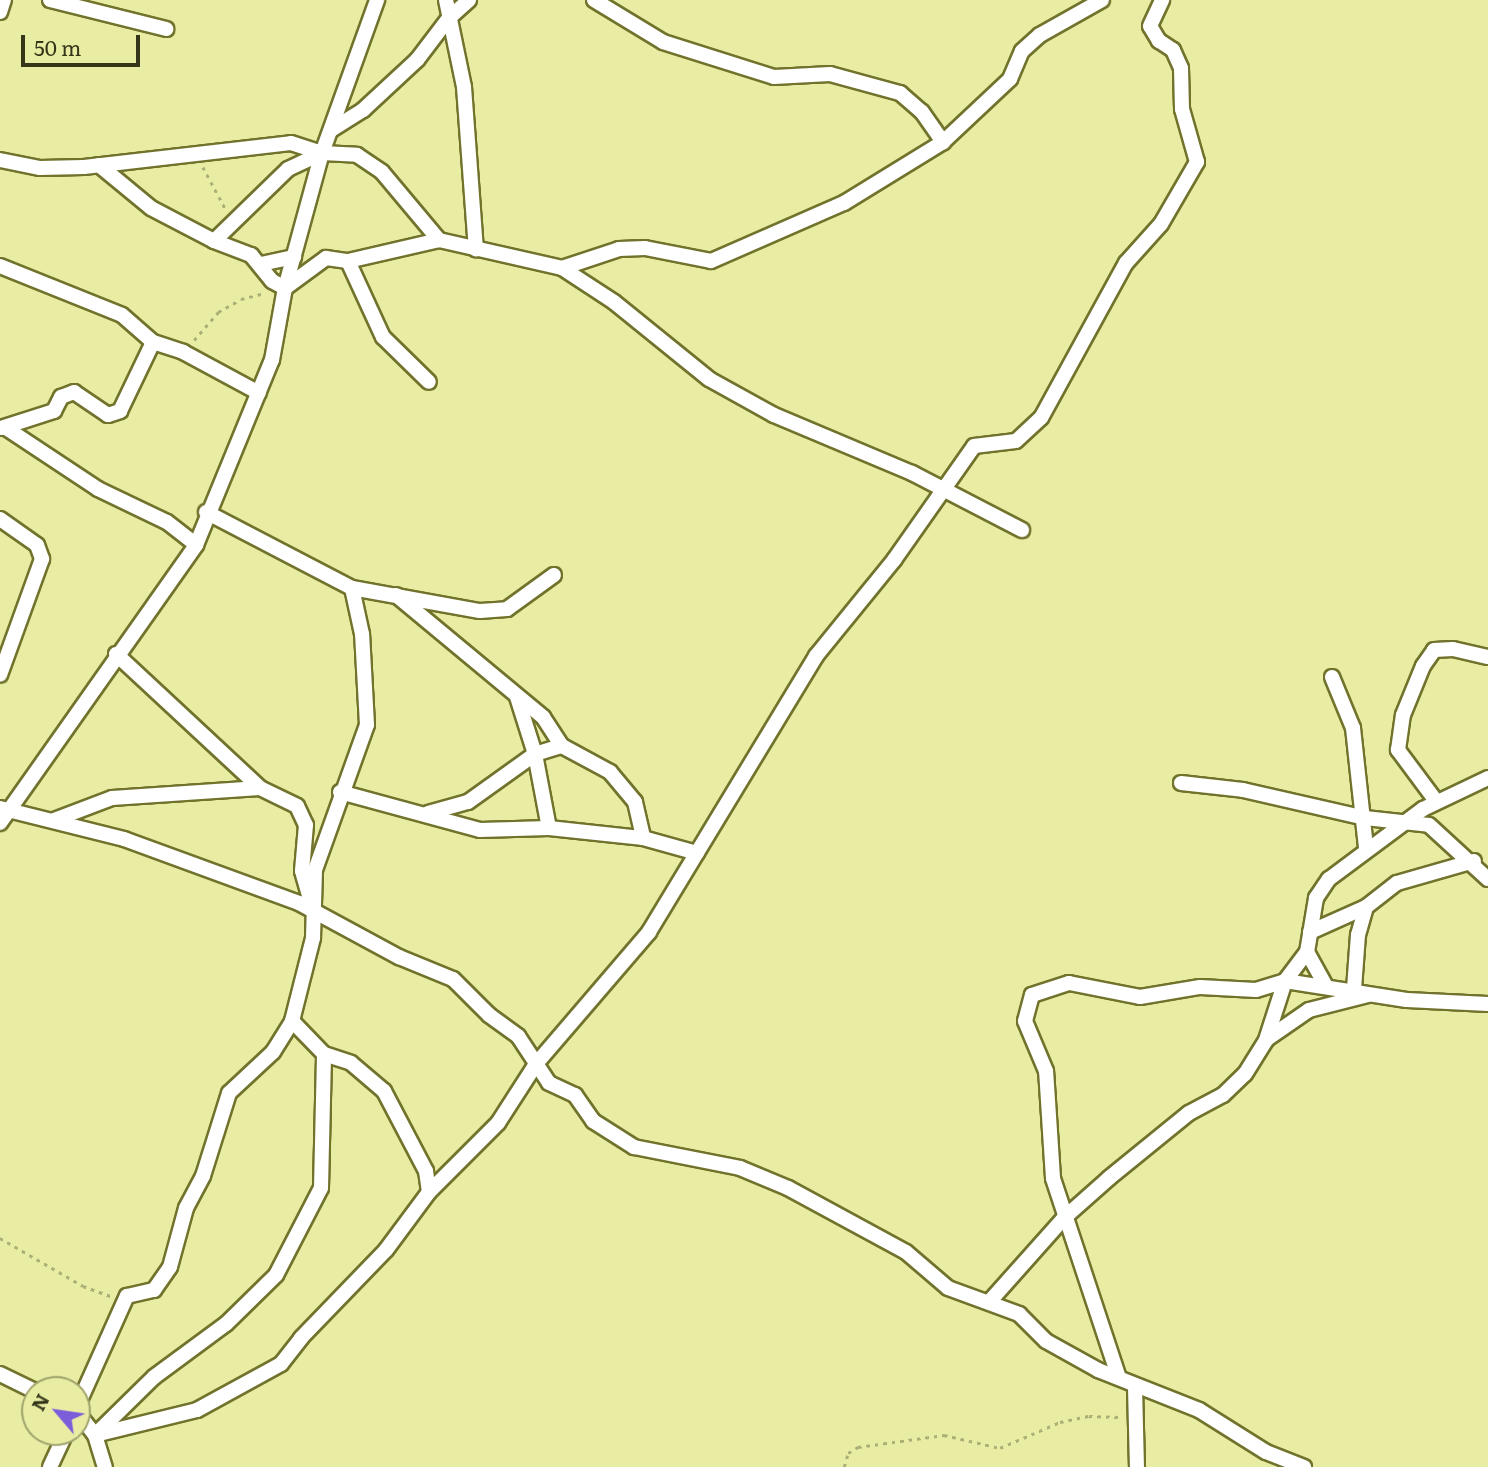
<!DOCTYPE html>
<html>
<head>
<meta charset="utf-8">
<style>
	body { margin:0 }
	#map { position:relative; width:1488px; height:1467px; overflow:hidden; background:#e9eda4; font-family:Literata,serif }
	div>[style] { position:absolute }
	.path>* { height:2.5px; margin-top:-1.25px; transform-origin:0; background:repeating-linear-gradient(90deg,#adb076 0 3.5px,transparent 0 8.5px) }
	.roads { filter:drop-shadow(2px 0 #71732c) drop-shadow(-2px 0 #71732c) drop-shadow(0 2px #71732c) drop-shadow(0 -2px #71732c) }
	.street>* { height:14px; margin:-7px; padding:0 7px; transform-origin:7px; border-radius:7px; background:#fff }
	span { translate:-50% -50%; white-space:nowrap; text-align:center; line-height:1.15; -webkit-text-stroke:7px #e9eda4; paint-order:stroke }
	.north { position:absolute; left:21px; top:1376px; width:70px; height:70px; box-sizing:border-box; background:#e9eda4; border:2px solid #a1a46c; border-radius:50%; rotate:299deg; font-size:19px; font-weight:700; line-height:28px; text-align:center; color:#353619 }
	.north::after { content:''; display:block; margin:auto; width:24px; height:32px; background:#7b5ed9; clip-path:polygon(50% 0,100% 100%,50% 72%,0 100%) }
	.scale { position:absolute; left:21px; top:35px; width:119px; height:32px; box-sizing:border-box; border:4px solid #353619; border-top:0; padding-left:9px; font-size:21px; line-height:24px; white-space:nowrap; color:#353619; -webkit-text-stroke:5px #e9eda4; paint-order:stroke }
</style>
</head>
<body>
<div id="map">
	<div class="path">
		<i style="left:203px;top:167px;width:47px;rotate:61.8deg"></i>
		<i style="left:194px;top:340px;width:37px;rotate:-49deg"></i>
		<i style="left:218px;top:312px;width:26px;rotate:-29deg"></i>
		<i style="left:241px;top:299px;width:25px;rotate:-14deg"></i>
		<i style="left:0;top:1238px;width:96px;rotate:30deg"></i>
		<i style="left:83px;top:1286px;width:30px;rotate:20deg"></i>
		<i style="left:844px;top:1467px;width:15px;rotate:-74deg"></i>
		<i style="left:848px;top:1453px;width:12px;rotate:-31deg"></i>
		<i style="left:858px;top:1447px;width:87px;rotate:-7.9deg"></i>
		<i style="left:944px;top:1435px;width:57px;rotate:13.1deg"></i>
		<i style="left:1000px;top:1448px;width:65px;rotate:-23.4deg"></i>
		<i style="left:1060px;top:1422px;width:30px;rotate:-12deg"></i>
		<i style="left:1089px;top:1416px;width:31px;rotate:2deg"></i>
	</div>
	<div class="roads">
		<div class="street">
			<i style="left:50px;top:0;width:120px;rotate:14deg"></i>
			<i style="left:446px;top:0;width:89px;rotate:78.3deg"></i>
			<i style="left:464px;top:87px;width:163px;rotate:85.8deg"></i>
			<i style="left:594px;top:0;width:81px;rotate:31.3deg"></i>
			<i style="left:663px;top:42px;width:116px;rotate:17.5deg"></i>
			<i style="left:774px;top:77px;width:56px;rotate:-3.1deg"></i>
			<i style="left:830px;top:74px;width:73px;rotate:15.2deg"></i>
			<i style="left:900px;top:93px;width:29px;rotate:41deg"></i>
			<i style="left:922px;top:112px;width:37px;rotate:55deg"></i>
			<i style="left:0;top:12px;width:13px;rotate:-72deg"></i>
			<i style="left:331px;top:130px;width:38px;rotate:-32deg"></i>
			<i style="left:363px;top:110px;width:74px;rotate:-42.8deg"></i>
			<i style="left:417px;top:60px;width:53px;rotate:-52.7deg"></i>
			<i style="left:449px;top:18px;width:27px;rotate:-42deg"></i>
			<i style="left:0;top:160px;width:41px;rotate:11.3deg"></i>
			<i style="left:40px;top:168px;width:44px;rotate:-1.3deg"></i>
			<i style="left:84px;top:167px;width:208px;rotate:-6.6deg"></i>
			<i style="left:291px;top:143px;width:33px;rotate:18deg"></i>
			<i style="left:322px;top:153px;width:35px;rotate:3deg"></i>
			<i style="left:357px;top:155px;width:30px;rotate:34deg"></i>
			<i style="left:382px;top:172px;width:89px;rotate:50deg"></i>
			<i style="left:99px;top:165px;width:67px;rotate:39.6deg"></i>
			<i style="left:151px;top:208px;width:71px;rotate:27.6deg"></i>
			<i style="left:214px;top:241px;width:103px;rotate:-44.2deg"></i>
			<i style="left:288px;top:169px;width:38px;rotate:-25deg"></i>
			<i style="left:214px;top:241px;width:40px;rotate:21deg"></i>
			<i style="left:251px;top:255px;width:33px;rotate:51deg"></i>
			<i style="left:272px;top:281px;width:15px;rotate:28deg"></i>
			<i style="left:285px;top:288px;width:51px;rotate:-36.2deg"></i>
			<i style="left:326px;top:258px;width:22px;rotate:8deg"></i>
			<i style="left:348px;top:261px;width:93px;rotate:-13deg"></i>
			<i style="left:439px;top:240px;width:126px;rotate:12.8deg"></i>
			<i style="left:562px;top:268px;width:62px;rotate:33.2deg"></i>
			<i style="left:614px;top:302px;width:122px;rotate:39deg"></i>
			<i style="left:709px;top:379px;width:74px;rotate:29deg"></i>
			<i style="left:774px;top:415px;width:150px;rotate:22.8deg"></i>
			<i style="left:912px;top:473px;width:124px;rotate:27.4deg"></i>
			<i style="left:348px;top:261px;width:84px;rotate:65.3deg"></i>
			<i style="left:383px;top:337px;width:64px;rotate:44.4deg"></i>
			<i style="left:261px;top:264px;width:34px;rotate:-12deg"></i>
			<i style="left:0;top:266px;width:131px;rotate:21.9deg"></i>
			<i style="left:122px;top:315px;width:41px;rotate:41.1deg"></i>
			<i style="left:153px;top:342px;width:32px;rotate:18deg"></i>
			<i style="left:183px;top:352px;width:86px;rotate:28.3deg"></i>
			<i style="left:562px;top:268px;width:60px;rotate:-18.4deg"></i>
			<i style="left:619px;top:249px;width:26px;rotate:-2deg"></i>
			<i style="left:645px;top:248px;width:67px;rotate:11.1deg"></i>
			<i style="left:711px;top:261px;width:145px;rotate:-23.6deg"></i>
			<i style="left:844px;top:203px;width:116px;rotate:-31.6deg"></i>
			<i style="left:943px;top:142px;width:92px;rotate:-43.2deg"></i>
			<i style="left:1010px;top:79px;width:30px;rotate:-67deg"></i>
			<i style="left:1022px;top:51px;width:24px;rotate:-42deg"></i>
			<i style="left:1040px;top:35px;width:71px;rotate:-29.4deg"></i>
			<i style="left:1px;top:428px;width:56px;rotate:-17.8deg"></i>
			<i style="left:54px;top:411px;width:16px;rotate:-63deg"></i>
			<i style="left:61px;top:397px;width:14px;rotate:-21deg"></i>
			<i style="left:74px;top:392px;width:41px;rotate:34.1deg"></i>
			<i style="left:108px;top:415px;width:13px;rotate:-18deg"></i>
			<i style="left:120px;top:411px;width:76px;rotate:-64.4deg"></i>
			<i style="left:6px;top:428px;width:110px;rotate:33.5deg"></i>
			<i style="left:98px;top:489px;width:76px;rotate:25.6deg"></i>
			<i style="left:167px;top:522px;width:37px;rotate:38deg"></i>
			<i style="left:206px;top:512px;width:165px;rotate:27.5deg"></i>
			<i style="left:352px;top:588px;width:130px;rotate:10.2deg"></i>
			<i style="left:480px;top:611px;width:27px;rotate:-4deg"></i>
			<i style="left:507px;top:609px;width:58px;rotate:-35.9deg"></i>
			<i style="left:0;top:519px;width:45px;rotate:35.1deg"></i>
			<i style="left:37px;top:545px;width:15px;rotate:70deg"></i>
			<i style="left:42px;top:559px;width:123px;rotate:109.9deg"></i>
			<i style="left:396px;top:595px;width:191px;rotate:39.7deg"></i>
			<i style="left:543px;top:717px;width:35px;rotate:57deg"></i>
			<i style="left:562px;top:746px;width:55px;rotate:28.4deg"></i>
			<i style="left:610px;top:772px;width:39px;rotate:50deg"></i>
			<i style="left:635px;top:802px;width:37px;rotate:77deg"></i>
			<i style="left:116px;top:654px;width:197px;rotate:42.9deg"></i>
			<i style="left:260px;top:788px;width:41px;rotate:25.9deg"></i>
			<i style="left:297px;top:806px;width:21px;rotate:65deg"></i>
			<i style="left:306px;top:825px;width:46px;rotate:95deg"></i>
			<i style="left:302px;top:871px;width:26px;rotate:74deg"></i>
			<i style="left:1332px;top:677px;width:55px;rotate:67.6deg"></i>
			<i style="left:1353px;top:728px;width:121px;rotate:83.8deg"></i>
			<i style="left:517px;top:697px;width:60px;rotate:72.5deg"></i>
			<i style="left:535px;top:754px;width:75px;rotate:79.3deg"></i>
			<i style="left:1181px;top:783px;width:62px;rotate:6.4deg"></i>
			<i style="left:1243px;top:790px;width:125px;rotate:12.9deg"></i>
			<i style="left:1365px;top:818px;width:64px;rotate:6.2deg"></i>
			<i style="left:1429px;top:825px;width:80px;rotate:42.5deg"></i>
			<i style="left:340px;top:792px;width:145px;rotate:15.2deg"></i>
			<i style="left:480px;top:830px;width:69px;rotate:-1.7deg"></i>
			<i style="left:549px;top:828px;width:95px;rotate:6.1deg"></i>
			<i style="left:643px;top:838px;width:56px;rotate:15.5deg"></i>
			<i style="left:1436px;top:801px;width:64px;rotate:-126.7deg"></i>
			<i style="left:1398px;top:750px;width:35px;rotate:-82deg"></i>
			<i style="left:1403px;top:715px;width:53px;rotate:-67.8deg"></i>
			<i style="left:1423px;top:666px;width:19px;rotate:-55deg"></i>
			<i style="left:1434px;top:650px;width:19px;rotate:-3deg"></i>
			<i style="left:1453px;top:649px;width:36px;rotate:13deg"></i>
			<i style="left:0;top:808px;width:128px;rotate:14deg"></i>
			<i style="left:124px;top:839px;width:186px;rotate:20.1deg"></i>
			<i style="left:299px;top:903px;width:114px;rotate:28.4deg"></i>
			<i style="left:399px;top:957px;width:58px;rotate:22.2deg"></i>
			<i style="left:453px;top:979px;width:51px;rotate:45deg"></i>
			<i style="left:489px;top:1015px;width:36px;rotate:36deg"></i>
			<i style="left:518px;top:1036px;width:56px;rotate:56.6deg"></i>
			<i style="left:549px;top:1083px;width:29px;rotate:25deg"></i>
			<i style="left:575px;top:1095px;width:32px;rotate:55deg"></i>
			<i style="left:593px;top:1121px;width:49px;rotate:32.4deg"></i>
			<i style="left:634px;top:1147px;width:108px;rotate:11.2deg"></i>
			<i style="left:740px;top:1168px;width:52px;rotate:22.6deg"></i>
			<i style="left:788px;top:1188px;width:134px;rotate:28.5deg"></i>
			<i style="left:906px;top:1252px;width:55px;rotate:40.6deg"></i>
			<i style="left:948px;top:1288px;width:76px;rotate:20.1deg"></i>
			<i style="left:1019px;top:1314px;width:38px;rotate:45deg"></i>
			<i style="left:1046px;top:1341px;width:60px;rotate:29.1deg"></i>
			<i style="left:1098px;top:1370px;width:109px;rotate:21.6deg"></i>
			<i style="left:1199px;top:1410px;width:79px;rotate:32.1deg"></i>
			<i style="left:1266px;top:1452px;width:41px;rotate:21.5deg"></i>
			<i style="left:428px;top:813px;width:41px;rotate:-15.4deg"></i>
			<i style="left:468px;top:802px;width:82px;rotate:-35.6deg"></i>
			<i style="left:535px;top:754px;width:28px;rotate:-17deg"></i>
			<i style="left:54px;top:820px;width:62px;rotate:-20.8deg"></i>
			<i style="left:112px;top:798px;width:148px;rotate:-3.9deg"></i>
			<i style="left:0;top:823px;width:340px;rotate:-54.8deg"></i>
			<i style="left:196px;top:545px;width:200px;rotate:-67.7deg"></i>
			<i style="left:272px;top:360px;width:73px;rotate:-79.8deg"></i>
			<i style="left:285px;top:288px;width:140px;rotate:-74.7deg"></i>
			<i style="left:322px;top:153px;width:163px;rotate:-70.2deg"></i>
			<i style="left:1310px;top:932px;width:61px;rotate:-24.1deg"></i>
			<i style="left:1366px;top:907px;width:39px;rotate:-38deg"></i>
			<i style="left:1397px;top:883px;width:80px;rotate:-15.9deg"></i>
			<i style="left:1307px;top:952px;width:37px;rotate:61deg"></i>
			<i style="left:1354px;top:989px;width:54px;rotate:-85.8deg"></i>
			<i style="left:1358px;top:935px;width:29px;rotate:-74deg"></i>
			<i style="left:1267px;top:1039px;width:51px;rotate:-34.6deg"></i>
			<i style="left:1309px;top:1010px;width:61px;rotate:-14.3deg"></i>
			<i style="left:324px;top:1054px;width:28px;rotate:18deg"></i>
			<i style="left:351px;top:1063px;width:43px;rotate:40.3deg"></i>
			<i style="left:384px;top:1091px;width:90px;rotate:62.3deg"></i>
			<i style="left:426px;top:1171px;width:21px;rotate:82deg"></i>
			<i style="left:990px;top:1301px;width:111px;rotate:-48.3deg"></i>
			<i style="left:1064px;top:1218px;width:60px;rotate:-41.6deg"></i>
			<i style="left:1109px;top:1178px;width:103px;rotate:-39.1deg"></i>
			<i style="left:1189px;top:1113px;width:38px;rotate:-28deg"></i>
			<i style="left:1223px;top:1095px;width:30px;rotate:-44deg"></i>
			<i style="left:1245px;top:1074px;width:40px;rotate:-58deg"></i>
			<i style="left:1266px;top:1040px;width:62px;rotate:-72.1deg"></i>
			<i style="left:1285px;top:981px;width:36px;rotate:-53deg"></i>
			<i style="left:1307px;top:952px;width:55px;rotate:-80.5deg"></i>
			<i style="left:1316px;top:898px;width:23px;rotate:-56deg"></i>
			<i style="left:1329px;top:879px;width:117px;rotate:-36.7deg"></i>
			<i style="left:1423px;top:809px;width:72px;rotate:-25.5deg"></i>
			<i style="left:0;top:1374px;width:39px;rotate:26deg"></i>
			<i style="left:1118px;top:1375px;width:207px;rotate:-108.3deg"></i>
			<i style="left:1053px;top:1178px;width:107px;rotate:-93.7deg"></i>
			<i style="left:1046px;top:1071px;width:54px;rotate:-112.8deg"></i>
			<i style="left:1025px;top:1021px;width:27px;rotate:-75deg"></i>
			<i style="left:1032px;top:995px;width:39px;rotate:-18deg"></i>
			<i style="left:1069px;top:983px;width:72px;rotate:11.2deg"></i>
			<i style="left:1140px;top:997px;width:61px;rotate:-9.5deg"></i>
			<i style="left:1200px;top:987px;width:56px;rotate:3.1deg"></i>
			<i style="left:1256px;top:990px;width:30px;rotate:-17deg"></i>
			<i style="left:1285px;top:981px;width:123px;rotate:8.9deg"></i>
			<i style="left:1407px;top:1000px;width:81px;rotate:2.8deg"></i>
			<i style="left:1135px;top:1387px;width:80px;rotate:88.6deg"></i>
			<i style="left:77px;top:1407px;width:122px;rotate:-65.8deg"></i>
			<i style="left:127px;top:1296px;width:28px;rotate:-13deg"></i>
			<i style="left:154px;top:1290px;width:28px;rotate:-55deg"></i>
			<i style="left:170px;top:1267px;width:61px;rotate:-74.8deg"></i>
			<i style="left:186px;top:1208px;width:36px;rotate:-62deg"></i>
			<i style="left:203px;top:1176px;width:87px;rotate:-72.6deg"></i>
			<i style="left:229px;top:1093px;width:60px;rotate:-43deg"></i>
			<i style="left:273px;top:1052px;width:36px;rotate:-58deg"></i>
			<i style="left:292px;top:1021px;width:86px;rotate:-75.8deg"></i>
			<i style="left:313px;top:938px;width:68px;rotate:-88.3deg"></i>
			<i style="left:315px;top:870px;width:154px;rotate:-70.3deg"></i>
			<i style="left:367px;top:725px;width:91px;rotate:-93.1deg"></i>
			<i style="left:362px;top:634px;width:47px;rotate:-102.3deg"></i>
			<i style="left:77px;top:1412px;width:29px;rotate:52deg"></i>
			<i style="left:95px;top:1435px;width:34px;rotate:73deg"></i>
			<i style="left:96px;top:1434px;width:81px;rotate:-44.5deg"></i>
			<i style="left:154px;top:1377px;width:89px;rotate:-36.4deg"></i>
			<i style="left:226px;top:1324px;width:70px;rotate:-44.4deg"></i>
			<i style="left:276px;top:1275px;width:98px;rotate:-62.7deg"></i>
			<i style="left:321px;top:1188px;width:134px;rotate:-88.7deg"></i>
			<i style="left:324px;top:1054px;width:46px;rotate:-134.1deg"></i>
			<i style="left:95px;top:1435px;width:105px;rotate:-13.8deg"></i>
			<i style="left:197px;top:1410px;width:96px;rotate:-28.7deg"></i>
			<i style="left:281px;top:1364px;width:33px;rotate:-52deg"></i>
			<i style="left:301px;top:1338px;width:122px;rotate:-46deg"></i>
			<i style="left:386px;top:1250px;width:72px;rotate:-53.4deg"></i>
			<i style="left:429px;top:1192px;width:98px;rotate:-45deg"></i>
			<i style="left:498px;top:1123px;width:70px;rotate:-57.2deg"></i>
			<i style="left:536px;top:1064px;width:174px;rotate:-49.4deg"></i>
			<i style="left:649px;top:932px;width:323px;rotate:-58.8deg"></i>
			<i style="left:816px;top:656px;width:124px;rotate:-50.9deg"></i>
			<i style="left:894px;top:560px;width:139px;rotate:-54.9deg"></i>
			<i style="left:974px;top:446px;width:42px;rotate:-6.8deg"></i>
			<i style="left:1016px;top:441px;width:34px;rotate:-43deg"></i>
			<i style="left:1041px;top:418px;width:177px;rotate:-61.3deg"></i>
			<i style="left:1126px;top:263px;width:52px;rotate:-48.1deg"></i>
			<i style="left:1161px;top:224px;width:72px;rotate:-59.9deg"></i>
			<i style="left:1197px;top:162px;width:55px;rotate:-105.8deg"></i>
			<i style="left:1182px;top:109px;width:41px;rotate:-91.4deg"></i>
			<i style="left:1181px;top:68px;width:20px;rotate:-114deg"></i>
			<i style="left:1173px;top:50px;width:17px;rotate:-147deg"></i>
			<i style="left:1159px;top:41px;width:17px;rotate:-121deg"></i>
			<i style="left:1150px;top:26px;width:29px;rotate:-65deg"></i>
			<i style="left:50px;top:1467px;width:38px;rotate:-65deg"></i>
		</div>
	</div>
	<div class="north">N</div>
	<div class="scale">50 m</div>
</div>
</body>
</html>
